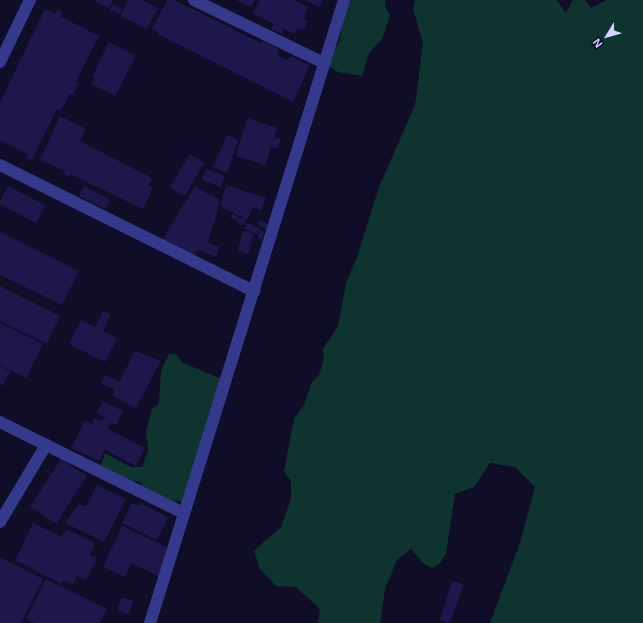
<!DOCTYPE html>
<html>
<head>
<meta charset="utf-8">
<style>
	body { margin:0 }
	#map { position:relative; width:643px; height:623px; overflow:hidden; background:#0f0d28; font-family:Helvetica,sans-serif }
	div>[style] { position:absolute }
	.green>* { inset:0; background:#0f332e }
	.building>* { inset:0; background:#1d174b; transform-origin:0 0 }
	.minor>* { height:12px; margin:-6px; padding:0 6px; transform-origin:6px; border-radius:6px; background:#34398c }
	span { translate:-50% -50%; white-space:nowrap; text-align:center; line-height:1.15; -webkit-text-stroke:3.5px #0f0d28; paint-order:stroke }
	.north { position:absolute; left:587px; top:16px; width:40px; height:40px; -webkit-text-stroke:3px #0f0d28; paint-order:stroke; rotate:233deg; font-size:11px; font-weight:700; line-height:16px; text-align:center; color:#d5d4ff }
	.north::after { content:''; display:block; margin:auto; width:14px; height:18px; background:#d5d4ff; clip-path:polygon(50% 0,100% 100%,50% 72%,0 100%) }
</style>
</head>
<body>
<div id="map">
	<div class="green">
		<i style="clip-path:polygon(352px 0,385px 0,385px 6px,390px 16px,382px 39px,369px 53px,362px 76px,338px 72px,328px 66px,340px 39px,345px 6px)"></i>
		<i style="clip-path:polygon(415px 0,557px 0,566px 13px,573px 0,585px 0,591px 8px,607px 0,643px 0,643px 623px,490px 623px,520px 543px,535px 487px,515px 467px,490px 463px,474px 487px,455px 494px,446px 554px,439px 564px,432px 568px,424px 564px,411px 549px,397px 560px,385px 589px,380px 623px,318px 623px,320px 609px,296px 587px,276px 586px,260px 569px,254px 551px,281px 527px,291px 499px,291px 482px,284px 471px,294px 419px,304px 405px,312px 382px,319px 375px,324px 359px,323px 349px,338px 326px,346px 283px,357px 257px,379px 187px,415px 105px,423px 43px,413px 9px)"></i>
		<i style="clip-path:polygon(169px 354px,176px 354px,183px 363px,222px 379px,190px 502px,167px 500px,143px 489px,140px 482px,127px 480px,101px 466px,105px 453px,131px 467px,142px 467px,148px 450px,146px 431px,152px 409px,159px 404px,161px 371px)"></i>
	</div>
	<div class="building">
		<i style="clip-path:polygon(93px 0,113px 0,109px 8px)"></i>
		<i style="clip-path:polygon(128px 0,142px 0,158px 8px,147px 29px,120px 16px)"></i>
		<i style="clip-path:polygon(167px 0,175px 0,261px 43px,262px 40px,279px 49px,277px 55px,288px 60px,290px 56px,310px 65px,293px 102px,157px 34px,158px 32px,152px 29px)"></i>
		<i style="clip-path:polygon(236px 0,254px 0,251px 7px)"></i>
		<i style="clip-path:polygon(260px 0,294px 0,308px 7px,303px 19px,308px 21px,302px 31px,297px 29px,295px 34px,284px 29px,282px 34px,271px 29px,274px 24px,253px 14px)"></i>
		<i style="clip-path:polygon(304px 0,322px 0,319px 7px)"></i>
		<i style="clip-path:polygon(113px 4px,122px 9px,119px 14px,110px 10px)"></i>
		<i style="clip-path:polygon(45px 9px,55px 14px,57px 9px,62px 12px,60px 16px,99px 36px,76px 82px,79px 84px,73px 95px,70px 94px,61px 111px,57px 109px,32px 160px,26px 158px,28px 154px,0 140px,0 102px)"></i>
		<i style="clip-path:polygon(109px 42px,136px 56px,115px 96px,91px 84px,94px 79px,92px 77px)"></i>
		<i style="clip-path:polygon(60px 116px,86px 129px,80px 141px,152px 178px,148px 186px,153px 188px,143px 209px,70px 174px,69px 177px,63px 174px,64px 171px,40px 160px)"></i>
		<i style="clip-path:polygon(247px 118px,277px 128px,274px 137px,281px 139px,277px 149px,271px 147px,266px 165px,236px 156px)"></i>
		<i style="clip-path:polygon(227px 135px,238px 140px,227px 173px,213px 167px)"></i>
		<i style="left:190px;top:154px;width:17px;height:39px;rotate:31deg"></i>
		<i style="left:206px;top:169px;width:20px;height:12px;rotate:20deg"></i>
		<i style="clip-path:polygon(226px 185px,266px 198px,261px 210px,253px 208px,247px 220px,220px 206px)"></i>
		<i style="left:8px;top:186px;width:42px;height:20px;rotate:27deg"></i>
		<i style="left:84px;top:186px;width:30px;height:11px;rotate:27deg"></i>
		<i style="clip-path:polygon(195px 186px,210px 195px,204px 204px,211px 194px,220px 200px,214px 224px,200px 216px,213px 224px,208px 243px,219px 247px,216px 257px,198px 250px,193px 256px,162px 240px)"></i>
		<i style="clip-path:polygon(232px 214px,239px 217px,237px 221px,230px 217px)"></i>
		<i style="clip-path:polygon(240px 218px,246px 220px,243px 226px,237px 223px)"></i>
		<i style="clip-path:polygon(259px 220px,268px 224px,266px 229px,257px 224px)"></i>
		<i style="clip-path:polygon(247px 223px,260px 229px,257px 235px,244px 228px)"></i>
		<i style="clip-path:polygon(260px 230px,264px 232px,262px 240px,258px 238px)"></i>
		<i style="left:243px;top:231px;width:11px;height:21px;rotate:15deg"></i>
		<i style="clip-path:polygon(0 232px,79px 271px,62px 305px,0 275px)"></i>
		<i style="clip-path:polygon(0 286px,60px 316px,47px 344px,0 321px)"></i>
		<i style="clip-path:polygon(103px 311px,111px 314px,103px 331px,117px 338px,105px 362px,69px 344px,81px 320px,95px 327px)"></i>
		<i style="clip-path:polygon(0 323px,43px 344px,26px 378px,0 365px)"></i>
		<i style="clip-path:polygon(135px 351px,161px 361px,136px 408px,112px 396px,115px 390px,101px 383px,105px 375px,119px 382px)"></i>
		<i style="clip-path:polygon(0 366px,10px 371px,3px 386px,0 384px)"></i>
		<i style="clip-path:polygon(103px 401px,123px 411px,116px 425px,111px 422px,108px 429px,145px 448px,136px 466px,105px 450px,99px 461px,71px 448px,85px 420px,92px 424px,95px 418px,102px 421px,104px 417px,96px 413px)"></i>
		<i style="left:61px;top:459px;width:31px;height:57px;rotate:33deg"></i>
		<i style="clip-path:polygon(97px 485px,126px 499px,104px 542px,65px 523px,78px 504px,86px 507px)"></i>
		<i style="clip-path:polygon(132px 503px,138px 506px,140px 503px,168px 517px,157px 540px,122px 523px)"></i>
		<i style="clip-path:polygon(33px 523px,62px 537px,67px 529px,95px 543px,90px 555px,97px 558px,86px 581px,77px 576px,73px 585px,63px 580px,61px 584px,15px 560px)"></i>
		<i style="clip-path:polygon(122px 526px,169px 548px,160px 577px,131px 563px,125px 577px,103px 567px)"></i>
		<i style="clip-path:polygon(0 557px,43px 579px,21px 623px,0 623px)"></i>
		<i style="clip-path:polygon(46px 579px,107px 609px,100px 623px,34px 623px,26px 619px)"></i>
		<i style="clip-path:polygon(452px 581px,464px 584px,450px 623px,440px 620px)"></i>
		<i style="left:122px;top:597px;width:12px;height:14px;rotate:20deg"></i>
	</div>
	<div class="minor">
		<i style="left:194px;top:0;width:144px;rotate:25.9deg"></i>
		<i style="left:0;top:62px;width:69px;rotate:-64.2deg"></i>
		<i style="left:0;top:165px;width:284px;rotate:26.4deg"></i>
		<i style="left:0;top:422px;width:204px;rotate:26.4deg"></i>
		<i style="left:0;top:522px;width:90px;rotate:-59.1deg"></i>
		<i style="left:150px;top:623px;width:653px;rotate:-72.7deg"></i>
	</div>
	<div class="north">N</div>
</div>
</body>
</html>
